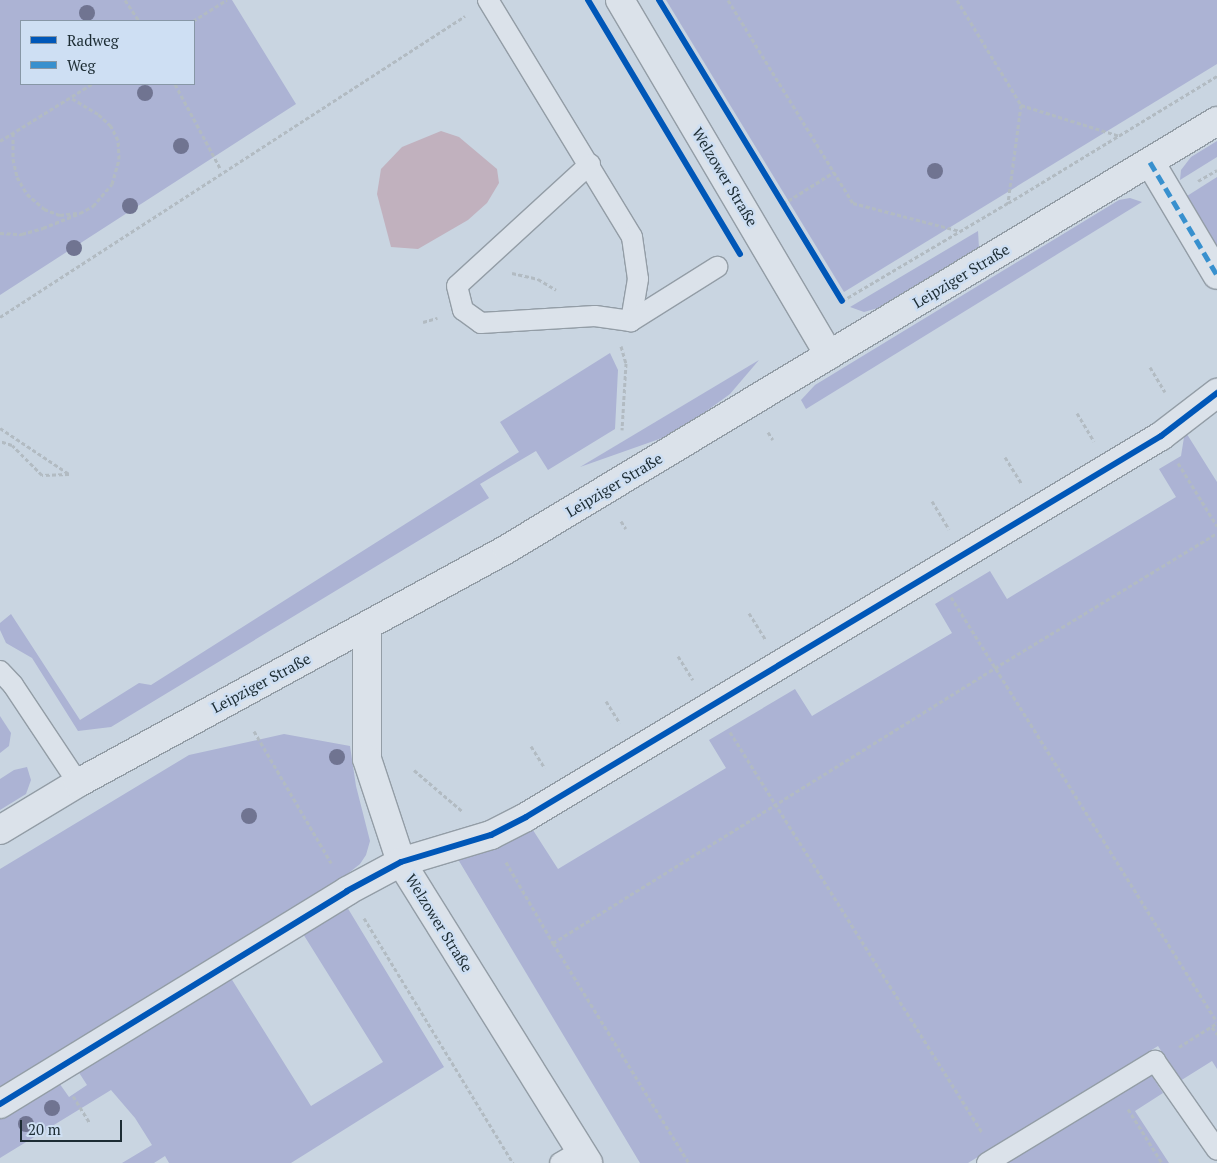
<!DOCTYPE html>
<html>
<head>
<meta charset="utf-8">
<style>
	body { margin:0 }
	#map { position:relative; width:1217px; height:1163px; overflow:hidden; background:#c9d5e1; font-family:"PT Serif",serif }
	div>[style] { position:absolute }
	.green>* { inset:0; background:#acb3d4 }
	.water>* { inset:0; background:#c1b1be }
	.path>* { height:3px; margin-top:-1.5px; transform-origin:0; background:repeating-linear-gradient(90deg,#b2bbc2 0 4px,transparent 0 6.5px) }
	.roads { filter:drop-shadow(1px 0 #939da6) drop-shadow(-1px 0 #939da6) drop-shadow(0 1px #939da6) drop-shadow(0 -1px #939da6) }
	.service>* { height:20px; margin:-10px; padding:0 10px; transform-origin:10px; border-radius:10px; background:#dbe2ea }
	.minor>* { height:28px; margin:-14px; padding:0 14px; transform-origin:14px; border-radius:14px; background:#dbe2ea }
	.tertiary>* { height:28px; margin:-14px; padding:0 14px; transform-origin:14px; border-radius:14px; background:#dbe2ea }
	.quiet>* { height:5px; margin-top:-2.5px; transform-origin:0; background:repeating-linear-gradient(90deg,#3890ce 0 10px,transparent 0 15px) }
	.cycleway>* { height:6px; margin:-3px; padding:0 3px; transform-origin:3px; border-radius:3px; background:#0057b8 }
	.trees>* { width:16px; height:16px; margin:-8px; border-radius:50%; background:#707491 }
	span { translate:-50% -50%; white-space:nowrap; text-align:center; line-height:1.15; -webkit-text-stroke:5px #cedff3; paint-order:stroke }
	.street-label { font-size:15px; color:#1c2c33 }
	.legend { position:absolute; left:20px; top:20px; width:175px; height:65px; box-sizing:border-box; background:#cedff3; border:1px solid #8797a6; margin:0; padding:6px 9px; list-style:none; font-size:15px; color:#1c2c33 }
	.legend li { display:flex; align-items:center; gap:10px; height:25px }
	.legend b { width:25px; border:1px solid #8797a6 }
	.scale { position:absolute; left:20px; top:1120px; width:102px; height:22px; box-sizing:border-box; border:2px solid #1c2c33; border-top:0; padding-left:6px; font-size:15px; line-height:18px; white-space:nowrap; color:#1c2c33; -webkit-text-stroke:4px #cedff3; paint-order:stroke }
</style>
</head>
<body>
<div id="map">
	<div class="green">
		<i style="clip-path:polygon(evenodd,0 0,232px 0,296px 104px,0 295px,0 0,21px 21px,194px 21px,194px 84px,21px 84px,21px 21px)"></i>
		<i style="clip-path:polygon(666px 0,1217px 0,1217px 64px,844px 292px)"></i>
		<i style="clip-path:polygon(1217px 141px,1217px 157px,1180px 180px,1181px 170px,1191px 157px)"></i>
		<i style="clip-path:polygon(1217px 177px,1217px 246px,1187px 196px)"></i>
		<i style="clip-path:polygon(1130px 198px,1142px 202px,806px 409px,801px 400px,815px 385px,1119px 200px)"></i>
		<i style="clip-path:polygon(978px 231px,979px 248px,878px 308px,864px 312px,850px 307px)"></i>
		<i style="clip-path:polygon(610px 353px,618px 370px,615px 429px,548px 470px,536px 451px,480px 484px,489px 498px,111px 727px,78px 731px,32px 658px,6px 643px,0 630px,0 623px,11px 614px,80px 720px,139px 683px,151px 685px,519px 452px,500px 422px)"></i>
		<i style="clip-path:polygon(759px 360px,730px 394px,690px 423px,665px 437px,580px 467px)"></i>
		<i style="clip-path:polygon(1185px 431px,1217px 482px,1217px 1069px,1212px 1061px,1180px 1081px,1158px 1046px,968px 1163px,640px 1163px,456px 856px,531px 827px,558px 869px,726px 768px,709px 740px,795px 689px,812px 716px,952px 633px,935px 604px,990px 571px,1007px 599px,1176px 497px,1159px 469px,1181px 456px)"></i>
		<i style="clip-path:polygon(0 716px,11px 733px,9px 746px,0 753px)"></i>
		<i style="clip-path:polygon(284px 734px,350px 746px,356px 786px,370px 841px,366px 855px,360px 864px,332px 886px,0 1090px,0 869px,189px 755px)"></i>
		<i style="clip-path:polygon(27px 767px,31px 780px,26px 794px,0 810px,0 779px,14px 770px)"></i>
		<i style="clip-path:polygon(344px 902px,444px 1067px,291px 1163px,169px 1163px,165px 1156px,154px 1163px,122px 1163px,152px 1145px,135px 1118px,111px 1090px,0 1158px,0 1115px,57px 1080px,69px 1097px,87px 1085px,76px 1068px,229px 975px,311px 1106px,383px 1062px,300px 929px)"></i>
		<i style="clip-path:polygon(1150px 1073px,1163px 1093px,1135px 1111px,1169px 1163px,1003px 1163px)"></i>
	</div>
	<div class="water">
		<i style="clip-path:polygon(441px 131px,459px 137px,497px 169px,499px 183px,487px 203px,468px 220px,418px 249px,391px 247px,377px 194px,381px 169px,402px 147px)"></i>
	</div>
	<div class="path">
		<i style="left:125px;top:0;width:25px;rotate:56deg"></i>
		<i style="left:728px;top:0;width:238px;rotate:58.4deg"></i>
		<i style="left:853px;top:203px;width:111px;rotate:14.7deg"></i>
		<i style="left:957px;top:0;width:123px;rotate:58.6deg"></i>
		<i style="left:1021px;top:105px;width:99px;rotate:97.6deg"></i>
		<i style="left:193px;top:21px;width:40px;rotate:-32deg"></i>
		<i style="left:175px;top:84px;width:95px;rotate:61.8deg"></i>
		<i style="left:1021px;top:105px;width:104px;rotate:17.4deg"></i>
		<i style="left:13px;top:133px;width:26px;rotate:90deg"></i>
		<i style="left:13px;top:159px;width:18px;rotate:77deg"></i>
		<i style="left:17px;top:177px;width:20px;rotate:60deg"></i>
		<i style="left:27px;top:194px;width:23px;rotate:41deg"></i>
		<i style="left:44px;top:209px;width:17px;rotate:21deg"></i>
		<i style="left:60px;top:215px;width:17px;rotate:-7deg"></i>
		<i style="left:0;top:141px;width:108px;rotate:-31.8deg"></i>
		<i style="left:1198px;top:181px;width:22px;rotate:-30deg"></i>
		<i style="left:783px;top:204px;width:60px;rotate:-32.1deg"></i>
		<i style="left:0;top:233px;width:22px;rotate:3deg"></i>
		<i style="left:22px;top:234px;width:22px;rotate:-16deg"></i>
		<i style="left:43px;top:228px;width:40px;rotate:-22deg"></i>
		<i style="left:80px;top:213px;width:15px;rotate:-28deg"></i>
		<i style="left:93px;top:206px;width:29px;rotate:-49deg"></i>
		<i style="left:112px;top:184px;width:26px;rotate:-74deg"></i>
		<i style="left:119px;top:159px;width:19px;rotate:-93deg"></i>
		<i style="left:118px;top:140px;width:16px;rotate:-117deg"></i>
		<i style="left:111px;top:126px;width:18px;rotate:-137deg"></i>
		<i style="left:98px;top:114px;width:33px;rotate:-149deg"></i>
		<i style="left:512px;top:273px;width:27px;rotate:13deg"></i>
		<i style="left:538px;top:279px;width:21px;rotate:31deg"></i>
		<i style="left:842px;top:301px;width:193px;rotate:-30.6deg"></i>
		<i style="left:1008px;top:203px;width:245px;rotate:-31.3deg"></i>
		<i style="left:0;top:317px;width:554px;rotate:-32.92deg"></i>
		<i style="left:423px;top:322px;width:15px;rotate:-16deg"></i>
		<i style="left:621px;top:346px;width:18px;rotate:74deg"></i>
		<i style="left:626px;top:363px;width:67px;rotate:93.4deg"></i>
		<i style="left:1150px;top:367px;width:29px;rotate:59deg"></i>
		<i style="left:1077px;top:413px;width:33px;rotate:59deg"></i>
		<i style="left:0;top:428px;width:83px;rotate:33.7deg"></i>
		<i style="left:69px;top:474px;width:27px;rotate:178deg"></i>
		<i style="left:42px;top:475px;width:42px;rotate:-135deg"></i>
		<i style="left:12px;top:445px;width:13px;rotate:-162deg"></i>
		<i style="left:768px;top:432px;width:9px;rotate:58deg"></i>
		<i style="left:1005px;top:457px;width:32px;rotate:58deg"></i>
		<i style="left:1178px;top:463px;width:74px;rotate:58.2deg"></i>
		<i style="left:932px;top:501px;width:33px;rotate:59deg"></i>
		<i style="left:621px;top:521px;width:9px;rotate:58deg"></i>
		<i style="left:951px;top:597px;width:501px;rotate:57.96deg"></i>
		<i style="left:749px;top:613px;width:31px;rotate:58deg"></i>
		<i style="left:678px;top:656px;width:28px;rotate:58deg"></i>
		<i style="left:606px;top:701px;width:26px;rotate:58deg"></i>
		<i style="left:254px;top:731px;width:153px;rotate:59.7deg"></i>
		<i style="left:730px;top:732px;width:474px;rotate:57.8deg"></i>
		<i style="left:531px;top:746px;width:26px;rotate:58deg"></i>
		<i style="left:414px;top:770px;width:63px;rotate:40.5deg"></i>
		<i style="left:506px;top:862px;width:94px;rotate:59.9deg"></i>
		<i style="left:553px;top:943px;width:259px;rotate:58.3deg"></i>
		<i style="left:364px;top:918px;width:287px;rotate:58.7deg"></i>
		<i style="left:553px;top:943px;width:521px;rotate:-31.89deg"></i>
		<i style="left:995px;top:668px;width:260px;rotate:-31.3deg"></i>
		<i style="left:1212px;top:1027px;width:9px;rotate:54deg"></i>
		<i style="left:1179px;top:1047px;width:45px;rotate:-32.3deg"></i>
		<i style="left:73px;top:1096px;width:32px;rotate:58deg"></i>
		<i style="left:1128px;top:1109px;width:64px;rotate:57.8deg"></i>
	</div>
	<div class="roads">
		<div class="service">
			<i style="left:488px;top:0;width:277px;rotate:58.7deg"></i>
			<i style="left:632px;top:237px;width:42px;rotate:81.9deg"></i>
			<i style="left:638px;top:279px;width:43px;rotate:99.5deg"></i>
			<i style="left:590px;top:164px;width:180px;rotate:137.5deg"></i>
			<i style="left:457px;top:286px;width:25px;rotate:76deg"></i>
			<i style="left:463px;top:310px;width:22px;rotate:36deg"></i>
			<i style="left:481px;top:323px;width:114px;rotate:-3.5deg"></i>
			<i style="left:595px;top:316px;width:36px;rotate:8deg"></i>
			<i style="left:631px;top:321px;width:102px;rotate:-32.1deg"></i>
			<i style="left:0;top:671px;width:19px;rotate:47deg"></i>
			<i style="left:13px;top:685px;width:118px;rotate:56.4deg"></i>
			<i style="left:560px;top:1163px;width:24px;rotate:-30deg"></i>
			<i style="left:987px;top:1163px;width:197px;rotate:-31.3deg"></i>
			<i style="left:1155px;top:1061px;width:108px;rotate:55.1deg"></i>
		</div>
		<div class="minor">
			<i style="left:1150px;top:162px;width:131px;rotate:59.3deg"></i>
			<i style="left:367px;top:626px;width:133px;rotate:90deg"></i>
			<i style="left:367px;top:759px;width:108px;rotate:71.7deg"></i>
			<i style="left:401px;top:862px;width:354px;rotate:58.1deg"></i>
			<i style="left:0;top:1104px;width:407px;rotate:-31.5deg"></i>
			<i style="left:347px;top:891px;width:61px;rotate:-28.2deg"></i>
			<i style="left:401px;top:862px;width:94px;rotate:-16.7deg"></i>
			<i style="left:491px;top:835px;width:39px;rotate:-27deg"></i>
			<i style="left:526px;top:817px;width:741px;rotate:-30.96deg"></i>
			<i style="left:1161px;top:436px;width:71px;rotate:-37.5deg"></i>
		</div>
		<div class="tertiary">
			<i style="left:620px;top:0;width:412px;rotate:59.5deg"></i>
			<i style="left:0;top:830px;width:91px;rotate:-31.1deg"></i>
			<i style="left:78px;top:783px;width:489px;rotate:-28.6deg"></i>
			<i style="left:507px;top:549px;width:829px;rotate:-31.08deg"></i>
		</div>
	</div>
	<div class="quiet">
		<i style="left:1150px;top:162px;width:131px;rotate:59.3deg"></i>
	</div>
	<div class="cycleway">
		<i style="left:588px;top:0;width:296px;rotate:59.1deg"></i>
		<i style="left:659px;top:0;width:352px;rotate:58.7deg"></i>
		<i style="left:0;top:1104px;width:407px;rotate:-31.5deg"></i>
		<i style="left:347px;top:891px;width:61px;rotate:-28.2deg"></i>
		<i style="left:401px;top:862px;width:94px;rotate:-16.7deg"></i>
		<i style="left:491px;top:835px;width:39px;rotate:-27deg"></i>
		<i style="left:526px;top:817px;width:741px;rotate:-30.96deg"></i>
		<i style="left:1161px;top:436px;width:71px;rotate:-37.5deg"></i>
	</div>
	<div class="trees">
		<i style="left:87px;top:13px"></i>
		<i style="left:145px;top:93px"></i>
		<i style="left:181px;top:146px"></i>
		<i style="left:935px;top:171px"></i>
		<i style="left:130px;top:206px"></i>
		<i style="left:74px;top:248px"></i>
		<i style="left:337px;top:757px"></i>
		<i style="left:249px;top:816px"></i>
		<i style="left:52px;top:1108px"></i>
		<i style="left:26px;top:1124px"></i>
	</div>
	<div class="street-label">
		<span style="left:725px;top:177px;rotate:59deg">Welzower Straße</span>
		<span style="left:961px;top:276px;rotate:-31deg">Leipziger Straße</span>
		<span style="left:614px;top:485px;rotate:-31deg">Leipziger Straße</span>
		<span style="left:261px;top:683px;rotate:-28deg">Leipziger Straße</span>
		<span style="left:439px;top:923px;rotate:58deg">Welzower Straße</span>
	</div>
	<ul class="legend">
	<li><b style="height:6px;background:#0057b8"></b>Radweg</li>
	<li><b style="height:6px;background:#3890ce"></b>Weg</li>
	</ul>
	<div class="scale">20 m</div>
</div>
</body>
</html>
